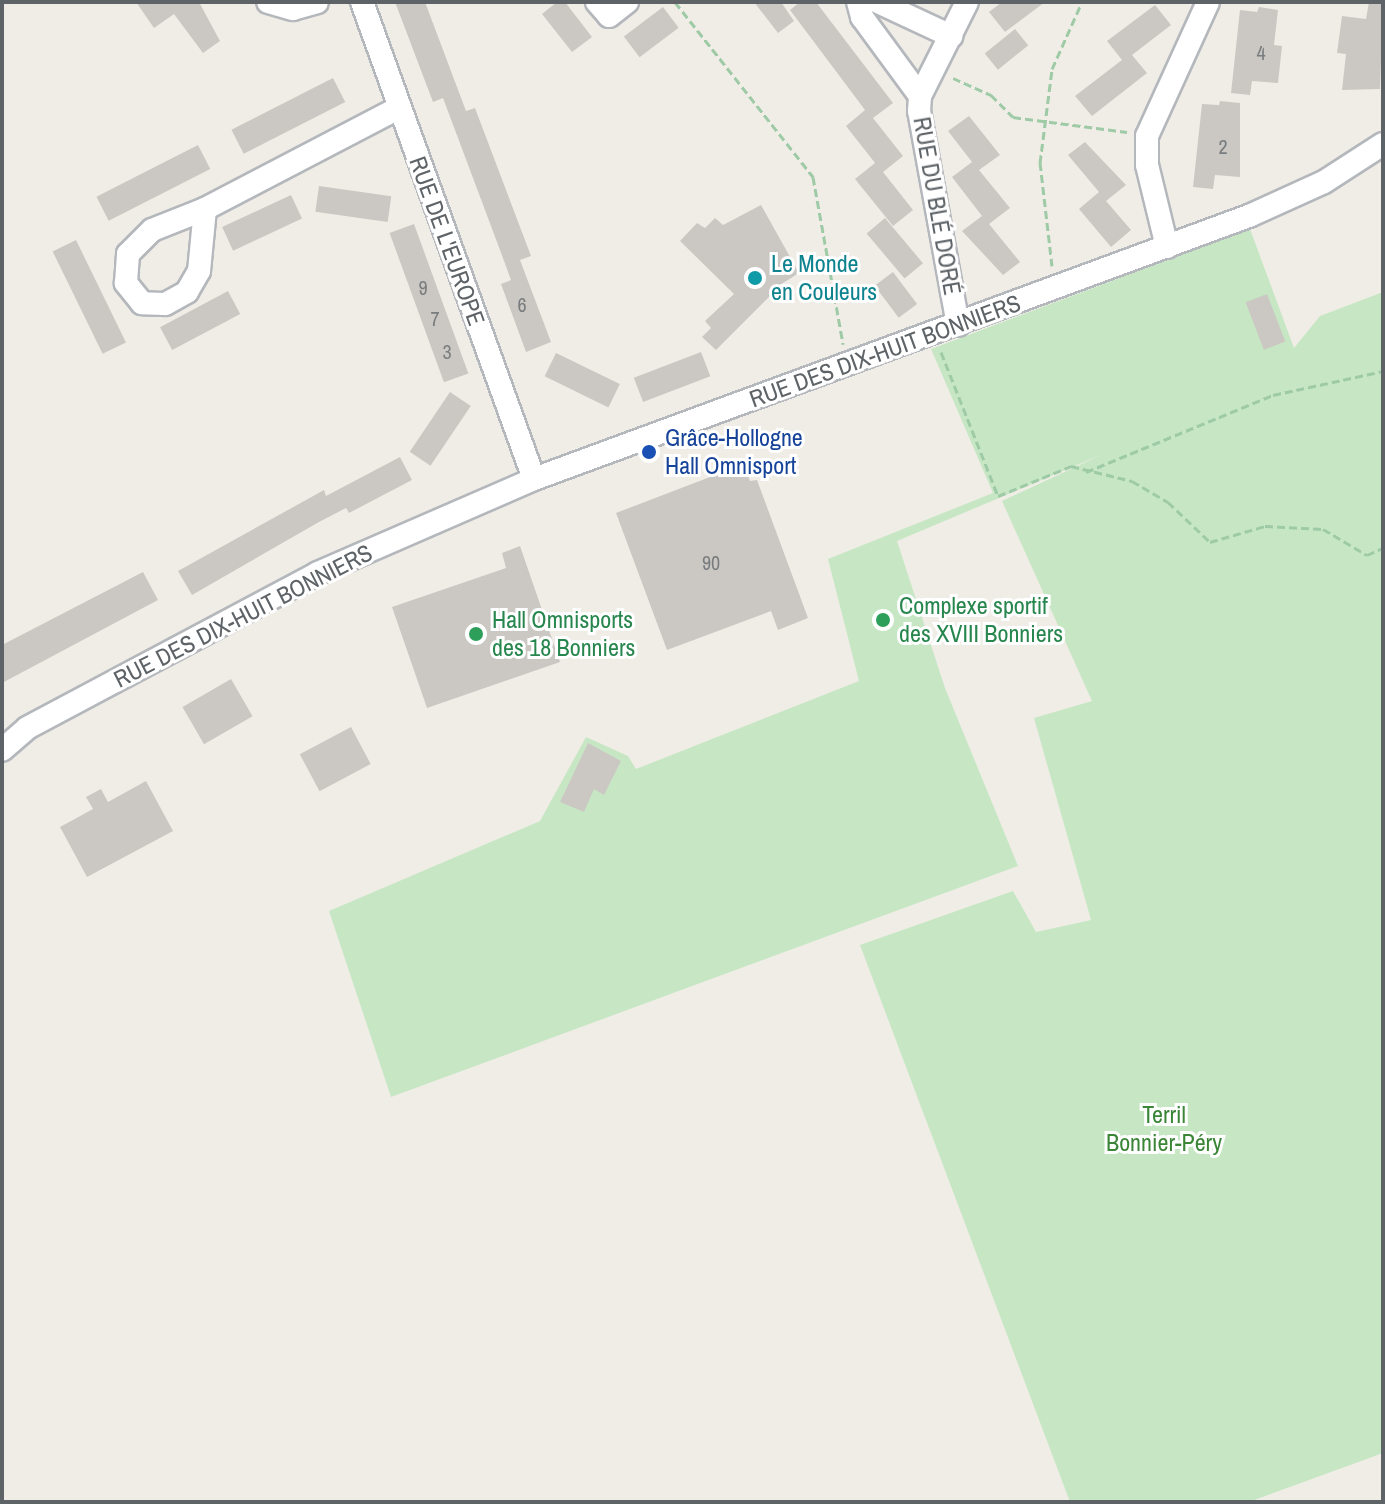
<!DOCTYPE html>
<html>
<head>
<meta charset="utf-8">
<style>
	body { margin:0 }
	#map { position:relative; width:1385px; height:1504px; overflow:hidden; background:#f0ede7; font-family:"Archivo Narrow",sans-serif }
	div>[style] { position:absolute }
	.green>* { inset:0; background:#c7e7c4 }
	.building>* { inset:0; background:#cbc8c3; transform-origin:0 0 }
	.path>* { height:3px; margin-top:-1.5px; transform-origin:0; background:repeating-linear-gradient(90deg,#9ecaa6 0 8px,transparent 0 12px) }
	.roads { filter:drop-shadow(2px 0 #b4b7bb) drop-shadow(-2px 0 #b4b7bb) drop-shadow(0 2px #b4b7bb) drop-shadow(0 -2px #b4b7bb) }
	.minor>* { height:22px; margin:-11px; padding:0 11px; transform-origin:11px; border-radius:11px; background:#fff }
	.dots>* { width:22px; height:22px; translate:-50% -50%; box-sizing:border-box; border:4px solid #fff; border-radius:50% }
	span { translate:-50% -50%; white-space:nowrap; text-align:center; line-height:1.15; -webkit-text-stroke:6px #fff; paint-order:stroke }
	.number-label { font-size:20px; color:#797c7e }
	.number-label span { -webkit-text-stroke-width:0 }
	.street-label { font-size:24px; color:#5e6367 }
	.culture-label { font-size:24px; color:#0d838f }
	.left { translate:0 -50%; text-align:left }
	.transit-label { font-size:24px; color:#164399 }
	.leisure-label { font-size:24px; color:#27864d }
	.park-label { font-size:24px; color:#3b8537 }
	.frame { position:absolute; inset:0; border:4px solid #5e6367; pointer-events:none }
</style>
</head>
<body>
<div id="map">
	<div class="green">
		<i style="clip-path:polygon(1250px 229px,1294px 348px,1320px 316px,1383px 292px,1383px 1453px,1249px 1502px,1070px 1502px,860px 945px,1013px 891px,1036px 932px,1091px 920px,1034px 718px,1092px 701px,1002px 501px,1101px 455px,897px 541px,945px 688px,1018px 866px,391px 1097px,329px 911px,540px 821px,586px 737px,628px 756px,636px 769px,859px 681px,828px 559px,993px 493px,931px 349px)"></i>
	</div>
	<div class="building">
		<i style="clip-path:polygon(136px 2px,199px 2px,220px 41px,203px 53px,174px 14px,154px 28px)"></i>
		<i style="clip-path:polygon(395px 2px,425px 2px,466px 111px,475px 108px,531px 256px,520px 260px,551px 342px,526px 352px,501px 284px,511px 280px,500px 250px,443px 98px,433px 102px)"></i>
		<i style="clip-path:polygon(557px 2px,565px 2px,592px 37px,572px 52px,542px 14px)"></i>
		<i style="clip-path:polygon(754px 2px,781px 2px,794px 21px,778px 33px)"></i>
		<i style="clip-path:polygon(800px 2px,816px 2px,893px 103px,873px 118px,903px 156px,883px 172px,913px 210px,893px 226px,855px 179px,875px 163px,846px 126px,865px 110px,790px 10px)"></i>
		<i style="clip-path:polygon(1002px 2px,1045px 2px,1005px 32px,989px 12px)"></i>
		<i style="clip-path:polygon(1369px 2px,1383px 2px,1380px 89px,1342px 90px,1346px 54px,1337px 53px,1342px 16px,1366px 19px)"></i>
		<i style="clip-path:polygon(1155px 5px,1171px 25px,1132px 55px,1147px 73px,1092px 116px,1075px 96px,1122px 60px,1107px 41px)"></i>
		<i style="left:663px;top:7px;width:26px;height:49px;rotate:53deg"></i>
		<i style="clip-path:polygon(1259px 7px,1278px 10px,1274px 45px,1282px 46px,1278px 83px,1252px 81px,1250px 95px,1231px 93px,1240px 10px,1257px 12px)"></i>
		<i style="left:1015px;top:29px;width:21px;height:39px;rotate:51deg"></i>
		<i style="left:333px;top:78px;width:27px;height:114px;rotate:63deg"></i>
		<i style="clip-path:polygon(1220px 101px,1240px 103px,1240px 177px,1215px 175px,1213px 189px,1193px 187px,1202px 104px,1219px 105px)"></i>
		<i style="clip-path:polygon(969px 116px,1000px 155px,979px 170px,1010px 208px,989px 224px,1020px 262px,1003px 275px,962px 231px,982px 216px,952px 177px,972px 162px,948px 131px)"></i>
		<i style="clip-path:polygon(1085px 142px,1126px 185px,1106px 201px,1131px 230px,1111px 247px,1079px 209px,1099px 192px,1068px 155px)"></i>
		<i style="left:198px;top:145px;width:27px;height:114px;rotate:63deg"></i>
		<i style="left:319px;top:186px;width:73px;height:26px;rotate:8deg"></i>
		<i style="left:291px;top:195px;width:26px;height:76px;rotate:65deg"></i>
		<i style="clip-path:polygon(761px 205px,799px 273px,783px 283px,716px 350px,702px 337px,711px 328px,705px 321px,734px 294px,680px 241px,697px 223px,705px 228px,715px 218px,723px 225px)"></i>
		<i style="left:885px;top:218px;width:59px;height:24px;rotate:50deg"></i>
		<i style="left:414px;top:224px;width:159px;height:26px;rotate:70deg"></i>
		<i style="left:76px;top:240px;width:114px;height:26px;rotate:64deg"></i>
		<i style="left:893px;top:272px;width:40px;height:23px;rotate:53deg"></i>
		<i style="left:228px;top:291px;width:26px;height:77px;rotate:62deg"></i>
		<i style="left:1267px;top:294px;width:51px;height:23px;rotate:69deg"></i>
		<i style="left:701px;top:352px;width:26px;height:72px;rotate:69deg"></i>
		<i style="left:556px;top:353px;width:71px;height:26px;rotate:26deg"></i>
		<i style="left:450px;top:392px;width:25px;height:72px;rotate:34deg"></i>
		<i style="clip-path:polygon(400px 457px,412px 480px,349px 513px,346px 508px,319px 522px,192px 595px,178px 571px,324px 490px,326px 496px)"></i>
		<i style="clip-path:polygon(744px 464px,750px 481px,757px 480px,808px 618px,778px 630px,771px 611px,667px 650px,616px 513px)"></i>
		<i style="clip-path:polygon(520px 546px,560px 662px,427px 708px,392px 607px,506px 568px,502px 553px)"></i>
		<i style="clip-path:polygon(143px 572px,158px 600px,2px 683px,2px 645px)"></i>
		<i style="left:231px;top:679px;width:43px;height:56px;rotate:60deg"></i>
		<i style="left:351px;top:727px;width:42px;height:58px;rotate:62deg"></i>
		<i style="clip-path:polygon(588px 743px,621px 761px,604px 795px,594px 789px,584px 812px,560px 802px)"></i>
		<i style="clip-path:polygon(146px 781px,173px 831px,87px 877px,60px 827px,93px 809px,86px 797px,101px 789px,108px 802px)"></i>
	</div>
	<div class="path">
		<i style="left:675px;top:2px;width:223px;rotate:51.7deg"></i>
		<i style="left:813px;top:177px;width:170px;rotate:79.8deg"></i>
		<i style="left:953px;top:78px;width:42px;rotate:24.1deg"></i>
		<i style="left:991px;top:95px;width:31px;rotate:45deg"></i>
		<i style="left:1013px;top:117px;width:115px;rotate:7.5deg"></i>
		<i style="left:1052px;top:266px;width:104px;rotate:-96.6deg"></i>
		<i style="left:1040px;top:163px;width:95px;rotate:-82.7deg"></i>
		<i style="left:1052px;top:69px;width:73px;rotate:-65.9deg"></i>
		<i style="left:941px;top:352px;width:155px;rotate:68.4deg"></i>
		<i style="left:998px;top:496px;width:79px;rotate:-22.3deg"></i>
		<i style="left:1071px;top:466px;width:63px;rotate:13.8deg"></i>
		<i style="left:1132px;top:481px;width:42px;rotate:30.3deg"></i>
		<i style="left:1168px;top:502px;width:58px;rotate:43.6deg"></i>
		<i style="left:1210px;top:542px;width:57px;rotate:-16.2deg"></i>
		<i style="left:1265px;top:526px;width:58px;rotate:3deg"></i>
		<i style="left:1323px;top:529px;width:51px;rotate:30.6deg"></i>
		<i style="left:1367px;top:555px;width:17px;rotate:-24deg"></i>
		<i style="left:1086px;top:472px;width:202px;rotate:-22.4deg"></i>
		<i style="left:1273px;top:395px;width:113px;rotate:-12.3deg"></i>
	</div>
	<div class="roads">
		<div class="minor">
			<i style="left:268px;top:2px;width:26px;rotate:16deg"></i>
			<i style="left:293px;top:9px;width:25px;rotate:-16deg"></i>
			<i style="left:362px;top:2px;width:507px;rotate:70.17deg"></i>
			<i style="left:597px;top:2px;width:18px;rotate:49deg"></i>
			<i style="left:609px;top:16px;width:23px;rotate:-38deg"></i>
			<i style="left:858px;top:2px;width:16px;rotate:75deg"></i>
			<i style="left:862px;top:17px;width:98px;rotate:53.7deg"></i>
			<i style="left:878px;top:2px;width:81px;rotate:25deg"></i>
			<i style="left:205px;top:209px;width:62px;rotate:95.5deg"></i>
			<i style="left:199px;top:271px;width:24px;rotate:120deg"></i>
			<i style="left:187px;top:292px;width:25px;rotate:151deg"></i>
			<i style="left:165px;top:304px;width:23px;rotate:-178deg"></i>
			<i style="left:142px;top:303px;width:26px;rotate:-129deg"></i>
			<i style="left:126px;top:283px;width:29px;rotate:-86deg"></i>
			<i style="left:128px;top:254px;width:34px;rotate:-45deg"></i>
			<i style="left:152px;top:230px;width:57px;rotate:-21.6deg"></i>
			<i style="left:205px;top:209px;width:218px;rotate:-27.6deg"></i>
			<i style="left:1167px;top:247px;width:84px;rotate:-103.7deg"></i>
			<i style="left:1147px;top:165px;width:29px;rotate:-90deg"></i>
			<i style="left:1147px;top:136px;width:147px;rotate:-65.5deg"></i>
			<i style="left:958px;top:325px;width:218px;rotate:-100.3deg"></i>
			<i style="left:919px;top:111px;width:15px;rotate:-86deg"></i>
			<i style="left:920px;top:96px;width:105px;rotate:-63.4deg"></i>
			<i style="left:2px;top:750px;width:33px;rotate:-41deg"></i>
			<i style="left:27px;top:728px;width:330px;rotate:-28deg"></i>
			<i style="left:318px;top:573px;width:236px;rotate:-23.5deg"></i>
			<i style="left:534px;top:479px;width:762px;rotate:-20.2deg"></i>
			<i style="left:1249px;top:216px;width:82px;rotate:-24.4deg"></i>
			<i style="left:1324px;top:182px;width:70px;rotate:-32.8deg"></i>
		</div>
	</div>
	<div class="dots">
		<i style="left:755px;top:278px;background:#0f9aa8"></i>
		<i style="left:649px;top:452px;background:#1a4fb4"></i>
		<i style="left:883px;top:620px;background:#2e9e5b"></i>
		<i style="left:476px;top:634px;background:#2e9e5b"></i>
	</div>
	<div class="number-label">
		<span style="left:1261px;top:52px">4</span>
		<span style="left:1223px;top:146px">2</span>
		<span style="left:423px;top:287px">9</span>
		<span style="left:522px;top:304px">6</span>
		<span style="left:435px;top:318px">7</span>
		<span style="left:447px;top:351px">3</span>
		<span style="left:711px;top:562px">90</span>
	</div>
	<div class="street-label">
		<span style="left:937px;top:206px;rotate:80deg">RUE DU BLÉ DORÉ</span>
		<span style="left:447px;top:241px;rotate:70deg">RUE DE L'EUROPE</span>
		<span style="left:885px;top:351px;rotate:-20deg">RUE DES DIX-HUIT BONNIERS</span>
		<span style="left:243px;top:616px;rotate:-27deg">RUE DES DIX-HUIT BONNIERS</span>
	</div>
	<div class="culture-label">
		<span class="left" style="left:771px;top:278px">Le Monde<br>en Couleurs</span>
	</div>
	<div class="transit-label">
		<span class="left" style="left:665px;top:452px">Grâce-Hollogne<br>Hall Omnisport</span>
	</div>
	<div class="leisure-label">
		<span class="left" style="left:899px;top:620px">Complexe sportif<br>des XVIII Bonniers</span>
		<span class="left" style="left:492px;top:634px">Hall Omnisports<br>des 18 Bonniers</span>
	</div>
	<div class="park-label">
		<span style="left:1164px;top:1129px">Terril<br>Bonnier-Péry</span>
	</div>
	<div class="frame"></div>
</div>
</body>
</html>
